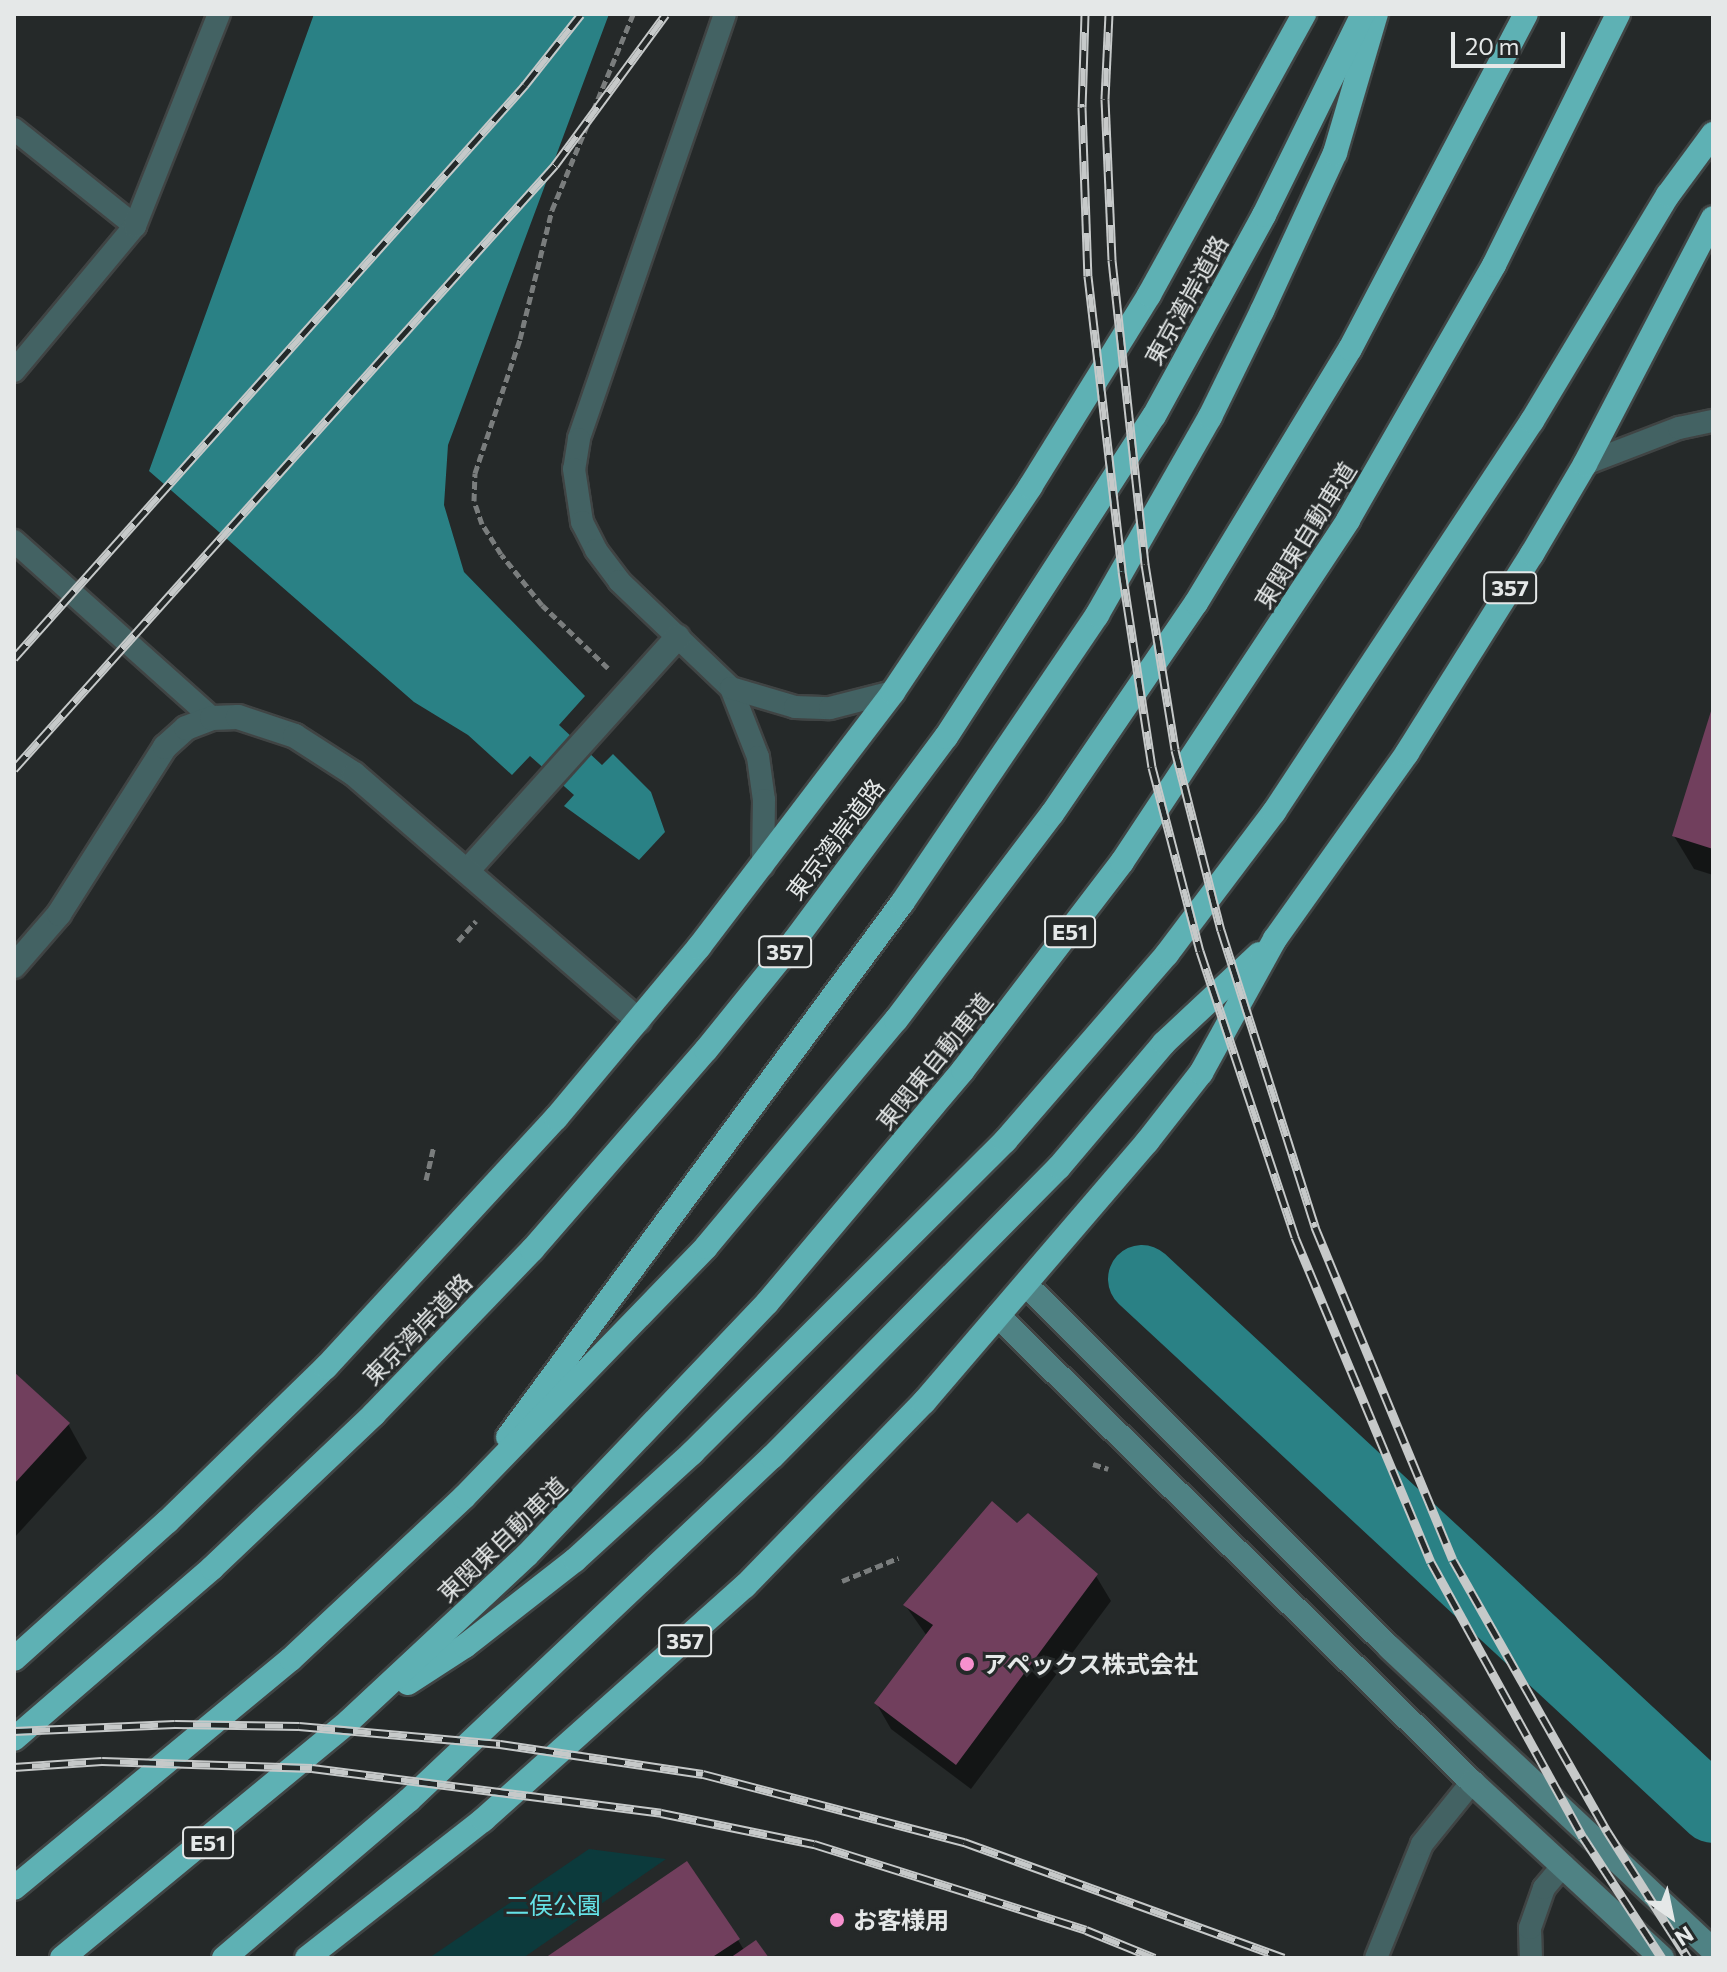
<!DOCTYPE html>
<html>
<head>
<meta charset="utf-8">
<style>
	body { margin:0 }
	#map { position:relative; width:1727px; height:1972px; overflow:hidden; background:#252929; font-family:Commissioner,"Noto Sans JP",sans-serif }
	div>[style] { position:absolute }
	.green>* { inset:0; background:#0c3a3c }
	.water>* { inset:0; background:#2a8185 }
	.shadow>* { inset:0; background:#0007 }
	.river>* { height:68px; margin:-34px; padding:0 34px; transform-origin:34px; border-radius:34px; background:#2a8185 }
	.building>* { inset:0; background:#713f5d }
	.path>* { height:5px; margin-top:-2.5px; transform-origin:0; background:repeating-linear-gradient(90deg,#7a7d7d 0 8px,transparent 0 12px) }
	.roads { filter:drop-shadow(2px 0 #404444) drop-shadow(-2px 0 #404444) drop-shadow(0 2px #404444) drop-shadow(0 -2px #404444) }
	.lane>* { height:22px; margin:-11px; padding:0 11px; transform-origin:11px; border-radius:11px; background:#436263 }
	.street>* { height:24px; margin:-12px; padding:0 12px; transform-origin:12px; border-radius:12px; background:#436263 }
	.secondary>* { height:24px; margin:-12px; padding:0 12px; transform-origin:12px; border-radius:12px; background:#4f8284 }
	.highway>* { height:24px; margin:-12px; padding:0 12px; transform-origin:12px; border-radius:12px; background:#5eb1b4 }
	.rail>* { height:9px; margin-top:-4.5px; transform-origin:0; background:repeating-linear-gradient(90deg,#252929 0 18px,#c6c9c9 0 36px); box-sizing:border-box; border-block:2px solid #c6c9c9 }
	.dots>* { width:22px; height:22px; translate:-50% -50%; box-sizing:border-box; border:4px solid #252929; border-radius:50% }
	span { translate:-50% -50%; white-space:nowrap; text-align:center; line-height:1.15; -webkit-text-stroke:6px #252929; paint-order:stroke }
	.shield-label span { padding:2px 6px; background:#252929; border:2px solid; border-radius:6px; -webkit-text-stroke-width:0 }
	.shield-label { font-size:22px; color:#e5e8e8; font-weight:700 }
	.street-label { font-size:24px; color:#e5e8e8 }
	.poi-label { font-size:24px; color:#e5e8e8; font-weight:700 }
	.left { translate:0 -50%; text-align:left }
	.park-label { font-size:24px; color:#65e2e7 }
	.frame { position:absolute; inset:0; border:16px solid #e5e8e8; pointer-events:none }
	.north { position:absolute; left:1631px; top:1876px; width:80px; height:80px; -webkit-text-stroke:6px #252929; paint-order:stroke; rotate:147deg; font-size:22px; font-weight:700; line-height:32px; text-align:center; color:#e5e8e8 }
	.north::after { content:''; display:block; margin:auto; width:28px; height:36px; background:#e5e8e8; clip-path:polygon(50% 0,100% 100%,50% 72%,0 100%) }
	.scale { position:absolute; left:1451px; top:32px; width:114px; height:36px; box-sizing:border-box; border:4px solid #e5e8e8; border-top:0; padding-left:10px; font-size:24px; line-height:28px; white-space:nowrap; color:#e5e8e8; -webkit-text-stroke:6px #252929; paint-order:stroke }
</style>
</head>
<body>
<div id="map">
	<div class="green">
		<i style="clip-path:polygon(589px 1849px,666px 1859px,523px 1958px,429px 1958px)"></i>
	</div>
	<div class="water">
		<i style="clip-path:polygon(314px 14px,609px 14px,448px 445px,444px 505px,464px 572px,585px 696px,559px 725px,602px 765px,613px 754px,651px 792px,665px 832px,639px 860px,564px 806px,574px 795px,530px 756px,512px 775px,468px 735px,414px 702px,149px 471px)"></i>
	</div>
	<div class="shadow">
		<i style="clip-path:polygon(1713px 713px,1713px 875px,1694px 869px,1674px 836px)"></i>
		<i style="clip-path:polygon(14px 1375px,68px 1424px,87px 1458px,14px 1538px)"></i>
		<i style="clip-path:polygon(1017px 1526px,1096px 1576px,1111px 1601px,971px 1789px,891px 1729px,876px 1703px,927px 1636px,905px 1605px)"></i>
		<i style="clip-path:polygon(738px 1940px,744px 1950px,767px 1958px,549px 1958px)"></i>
	</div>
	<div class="river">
		<i style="left:1142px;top:1279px;width:779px;rotate:42.87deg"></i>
	</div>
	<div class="building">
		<i style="clip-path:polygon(1712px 708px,1713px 708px,1713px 849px,1672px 836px)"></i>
		<i style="clip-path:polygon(14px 1372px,70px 1423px,14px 1484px)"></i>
		<i style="clip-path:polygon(992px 1501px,1017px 1523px,1028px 1513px,1098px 1574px,956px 1765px,874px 1703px,933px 1625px,903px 1605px)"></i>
		<i style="clip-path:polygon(687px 1861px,740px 1939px,711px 1958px,545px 1958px)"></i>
		<i style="clip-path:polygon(756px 1940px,769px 1958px,730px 1958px)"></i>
	</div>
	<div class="path">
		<i style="left:608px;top:668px;width:91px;rotate:-136.3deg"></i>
		<i style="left:542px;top:605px;width:65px;rotate:-128.8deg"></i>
		<i style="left:501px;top:554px;width:36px;rotate:-122deg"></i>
		<i style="left:482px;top:524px;width:24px;rotate:-109deg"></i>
		<i style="left:474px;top:501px;width:28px;rotate:-88deg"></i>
		<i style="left:475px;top:473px;width:141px;rotate:-71.4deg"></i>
		<i style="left:520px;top:339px;width:133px;rotate:-76.1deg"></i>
		<i style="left:552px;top:210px;width:212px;rotate:-67.5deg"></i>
		<i style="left:458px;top:941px;width:27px;rotate:-48deg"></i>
		<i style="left:426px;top:1180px;width:35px;rotate:-77deg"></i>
		<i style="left:1093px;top:1464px;width:16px;rotate:18deg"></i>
		<i style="left:842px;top:1581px;width:61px;rotate:-22.3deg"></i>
	</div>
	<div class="roads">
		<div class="lane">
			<i style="left:725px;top:14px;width:449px;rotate:109deg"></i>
			<i style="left:579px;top:439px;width:30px;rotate:99deg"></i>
			<i style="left:574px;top:469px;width:54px;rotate:81.4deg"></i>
			<i style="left:582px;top:522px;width:31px;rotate:63deg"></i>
			<i style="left:596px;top:550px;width:39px;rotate:53deg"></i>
			<i style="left:619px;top:581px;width:155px;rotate:43.7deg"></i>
			<i style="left:731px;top:688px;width:74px;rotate:68.6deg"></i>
			<i style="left:758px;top:757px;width:43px;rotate:82.1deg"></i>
			<i style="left:764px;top:800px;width:66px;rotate:90.9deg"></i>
			<i style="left:14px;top:129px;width:155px;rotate:38.7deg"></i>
			<i style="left:14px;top:371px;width:189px;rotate:-50.2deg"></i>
			<i style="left:135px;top:226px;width:228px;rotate:-68.4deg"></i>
			<i style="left:1585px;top:464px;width:101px;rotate:-21deg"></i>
			<i style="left:1679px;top:428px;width:35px;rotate:-12deg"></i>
			<i style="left:14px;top:541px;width:266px;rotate:41.8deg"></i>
			<i style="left:731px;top:688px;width:67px;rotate:16.5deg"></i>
			<i style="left:795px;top:707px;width:35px;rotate:2deg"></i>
			<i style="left:830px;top:708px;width:65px;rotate:-14.3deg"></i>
			<i style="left:1376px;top:1958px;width:123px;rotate:-68deg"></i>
			<i style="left:1422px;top:1844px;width:80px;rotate:-51.1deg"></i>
			<i style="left:1531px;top:1958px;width:30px;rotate:-92deg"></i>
			<i style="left:1530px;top:1928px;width:42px;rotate:-70.7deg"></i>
			<i style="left:1544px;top:1888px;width:30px;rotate:-50deg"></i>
		</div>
		<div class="street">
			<i style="left:467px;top:871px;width:315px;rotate:-48deg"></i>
			<i style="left:14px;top:966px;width:69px;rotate:-49.1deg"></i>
			<i style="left:59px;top:914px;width:198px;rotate:-57.6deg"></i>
			<i style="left:165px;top:747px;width:28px;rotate:-42deg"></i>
			<i style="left:186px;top:728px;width:28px;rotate:-21deg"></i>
			<i style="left:212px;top:718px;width:26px;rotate:-2deg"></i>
			<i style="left:238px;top:717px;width:60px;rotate:18.4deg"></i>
			<i style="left:295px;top:736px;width:70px;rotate:32.8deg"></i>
			<i style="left:354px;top:774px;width:377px;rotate:40.9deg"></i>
		</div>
		<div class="secondary">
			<i style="left:1026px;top:1285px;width:514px;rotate:44.92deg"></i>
			<i style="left:1390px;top:1648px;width:442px;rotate:43.1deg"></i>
			<i style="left:998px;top:1316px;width:665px;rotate:44.51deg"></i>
			<i style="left:1472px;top:1782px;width:259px;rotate:42.8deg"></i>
		</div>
		<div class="highway">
			<i style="left:508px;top:1437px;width:664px;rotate:-53.58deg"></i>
			<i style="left:902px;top:903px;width:348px;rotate:-55.9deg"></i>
			<i style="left:1097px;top:615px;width:228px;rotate:-60.3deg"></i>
			<i style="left:1210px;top:417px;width:118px;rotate:-63.9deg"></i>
			<i style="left:1262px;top:311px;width:174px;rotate:-65.2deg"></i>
			<i style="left:1335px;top:153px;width:145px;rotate:-73.6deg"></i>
			<i style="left:14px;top:1659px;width:207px;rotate:-41.9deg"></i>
			<i style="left:168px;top:1521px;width:221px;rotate:-44.3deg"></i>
			<i style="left:326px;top:1367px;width:339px;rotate:-47.3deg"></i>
			<i style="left:556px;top:1118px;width:223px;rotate:-50.1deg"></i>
			<i style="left:699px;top:947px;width:320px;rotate:-52.7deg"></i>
			<i style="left:893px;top:692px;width:247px;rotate:-56.2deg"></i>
			<i style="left:1030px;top:487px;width:226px;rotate:-58.2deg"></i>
			<i style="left:1149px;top:295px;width:321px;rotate:-61.1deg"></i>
			<i style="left:408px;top:1683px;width:68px;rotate:-33deg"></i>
			<i style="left:465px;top:1646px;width:140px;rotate:-38deg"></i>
			<i style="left:575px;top:1560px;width:159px;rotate:-42.4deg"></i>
			<i style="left:692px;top:1453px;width:442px;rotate:-44.9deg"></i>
			<i style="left:1005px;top:1141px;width:247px;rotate:-49.1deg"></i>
			<i style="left:1167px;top:954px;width:178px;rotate:-53deg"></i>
			<i style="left:1274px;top:812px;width:468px;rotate:-56.6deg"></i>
			<i style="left:1532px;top:421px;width:264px;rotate:-59deg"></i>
			<i style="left:1668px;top:195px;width:76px;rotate:-53.6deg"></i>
			<i style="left:14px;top:1739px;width:262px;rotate:-40.8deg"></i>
			<i style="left:212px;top:1568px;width:224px;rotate:-43.5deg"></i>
			<i style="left:374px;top:1414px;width:228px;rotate:-46.1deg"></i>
			<i style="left:532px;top:1250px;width:265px;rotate:-49deg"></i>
			<i style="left:706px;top:1050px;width:141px;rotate:-51deg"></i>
			<i style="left:795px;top:940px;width:253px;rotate:-53.4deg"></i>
			<i style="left:946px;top:737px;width:382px;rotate:-57.1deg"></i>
			<i style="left:1154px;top:416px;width:229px;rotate:-61.3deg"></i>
			<i style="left:1264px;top:215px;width:224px;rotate:-63.8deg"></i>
			<i style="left:14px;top:1888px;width:359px;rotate:-39.6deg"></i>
			<i style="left:291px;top:1659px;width:237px;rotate:-43.1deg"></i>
			<i style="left:464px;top:1497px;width:348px;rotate:-45.9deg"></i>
			<i style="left:706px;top:1247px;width:296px;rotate:-50.1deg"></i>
			<i style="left:896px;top:1020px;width:258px;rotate:-52.9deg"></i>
			<i style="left:1052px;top:814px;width:255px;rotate:-55.7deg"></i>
			<i style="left:1196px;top:603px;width:297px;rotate:-58.8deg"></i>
			<i style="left:1350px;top:349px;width:378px;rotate:-62.3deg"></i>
			<i style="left:62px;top:1958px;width:372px;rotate:-39.5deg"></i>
			<i style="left:349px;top:1721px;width:243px;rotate:-43deg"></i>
			<i style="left:527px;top:1555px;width:348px;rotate:-46.4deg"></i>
			<i style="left:767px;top:1303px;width:304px;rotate:-49.9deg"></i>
			<i style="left:963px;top:1070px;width:262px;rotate:-52.6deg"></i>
			<i style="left:1122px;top:862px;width:410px;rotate:-56.5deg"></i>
			<i style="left:1348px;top:520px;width:294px;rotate:-60.2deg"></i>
			<i style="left:1494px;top:265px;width:280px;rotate:-63.7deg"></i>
			<i style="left:224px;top:1958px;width:243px;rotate:-40.5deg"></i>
			<i style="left:409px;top:1800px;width:499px;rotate:-43.4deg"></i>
			<i style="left:772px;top:1457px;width:408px;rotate:-45.3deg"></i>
			<i style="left:1059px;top:1167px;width:162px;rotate:-49.7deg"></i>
			<i style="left:1164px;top:1043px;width:130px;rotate:-43.1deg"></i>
			<i style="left:307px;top:1958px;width:224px;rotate:-38.1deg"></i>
			<i style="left:483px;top:1820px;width:351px;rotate:-41.8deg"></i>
			<i style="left:745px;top:1586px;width:257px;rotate:-45.8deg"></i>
			<i style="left:924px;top:1402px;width:343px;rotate:-49.4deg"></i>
			<i style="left:1147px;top:1142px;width:88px;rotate:-52deg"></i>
			<i style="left:1201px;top:1073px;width:153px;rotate:-61.1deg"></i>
			<i style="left:1275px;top:939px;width:228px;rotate:-54.6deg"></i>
			<i style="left:1407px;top:753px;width:235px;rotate:-57.9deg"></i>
			<i style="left:1532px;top:554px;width:104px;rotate:-59.5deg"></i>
			<i style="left:1585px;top:464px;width:277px;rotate:-62.5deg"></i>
		</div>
	</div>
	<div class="rail">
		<i style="left:1085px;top:14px;width:93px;rotate:91.8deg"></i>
		<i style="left:1082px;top:107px;width:169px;rotate:88deg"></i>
		<i style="left:1088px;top:276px;width:297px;rotate:83.4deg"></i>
		<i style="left:1122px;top:571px;width:198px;rotate:81.3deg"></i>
		<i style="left:1152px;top:767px;width:190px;rotate:75.4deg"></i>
		<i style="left:1200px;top:951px;width:301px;rotate:71.6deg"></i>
		<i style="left:1295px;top:1237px;width:352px;rotate:67.3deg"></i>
		<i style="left:1431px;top:1562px;width:314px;rotate:61.1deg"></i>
		<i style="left:1583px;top:1837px;width:145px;rotate:56.9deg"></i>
		<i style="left:1109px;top:14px;width:85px;rotate:92.7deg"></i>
		<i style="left:1105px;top:99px;width:161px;rotate:87.5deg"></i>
		<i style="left:1112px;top:260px;width:306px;rotate:83.8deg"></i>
		<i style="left:1145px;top:564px;width:188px;rotate:80.8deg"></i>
		<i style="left:1175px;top:750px;width:186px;rotate:75.7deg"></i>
		<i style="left:1221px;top:930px;width:312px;rotate:72.4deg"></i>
		<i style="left:1315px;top:1227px;width:360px;rotate:67.5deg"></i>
		<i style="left:1453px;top:1560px;width:312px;rotate:60.4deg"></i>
		<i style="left:1607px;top:1831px;width:151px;rotate:57.5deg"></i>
		<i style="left:14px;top:658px;width:768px;rotate:-48.27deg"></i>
		<i style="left:525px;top:85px;width:90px;rotate:-51.7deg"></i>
		<i style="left:14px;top:769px;width:811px;rotate:-48.15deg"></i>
		<i style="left:555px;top:165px;width:187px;rotate:-53.7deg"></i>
		<i style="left:14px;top:1731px;width:161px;rotate:-2.5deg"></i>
		<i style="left:175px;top:1724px;width:124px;rotate:0.9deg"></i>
		<i style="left:299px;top:1726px;width:202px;rotate:5.1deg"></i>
		<i style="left:500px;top:1744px;width:205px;rotate:8.4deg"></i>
		<i style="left:703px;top:1774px;width:270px;rotate:14.6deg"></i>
		<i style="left:964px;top:1842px;width:340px;rotate:19.9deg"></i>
		<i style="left:14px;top:1767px;width:88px;rotate:-3.9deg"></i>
		<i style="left:102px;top:1761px;width:210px;rotate:1.9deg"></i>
		<i style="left:312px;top:1768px;width:352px;rotate:7.3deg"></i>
		<i style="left:661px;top:1813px;width:156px;rotate:11.5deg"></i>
		<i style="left:814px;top:1844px;width:285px;rotate:17.5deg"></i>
		<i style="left:1086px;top:1930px;width:74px;rotate:22.1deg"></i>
	</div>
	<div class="dots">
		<i style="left:967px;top:1664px;background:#f790ce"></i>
		<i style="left:837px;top:1920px;background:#f790ce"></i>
	</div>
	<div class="shield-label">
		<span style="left:1510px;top:588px">357</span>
		<span style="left:1070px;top:932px">E51</span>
		<span style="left:785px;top:952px">357</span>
		<span style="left:685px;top:1641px">357</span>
		<span style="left:208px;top:1843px">E51</span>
	</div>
	<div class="street-label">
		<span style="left:1186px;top:300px;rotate:-61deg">東京湾岸道路</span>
		<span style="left:1305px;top:535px;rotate:-58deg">東関東自動車道</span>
		<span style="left:835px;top:839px;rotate:-53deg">東京湾岸道路</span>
		<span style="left:934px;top:1061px;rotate:-51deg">東関東自動車道</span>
		<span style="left:417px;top:1329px;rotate:-46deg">東京湾岸道路</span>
		<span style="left:502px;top:1539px;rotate:-44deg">東関東自動車道</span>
	</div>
	<div class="poi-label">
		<span class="left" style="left:983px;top:1664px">アペックス株式会社</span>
		<span class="left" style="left:853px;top:1920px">お客様用</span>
	</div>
	<div class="park-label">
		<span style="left:553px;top:1905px">二俣公園</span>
	</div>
	<div class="frame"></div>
	<div class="north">N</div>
	<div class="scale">20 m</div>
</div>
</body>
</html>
